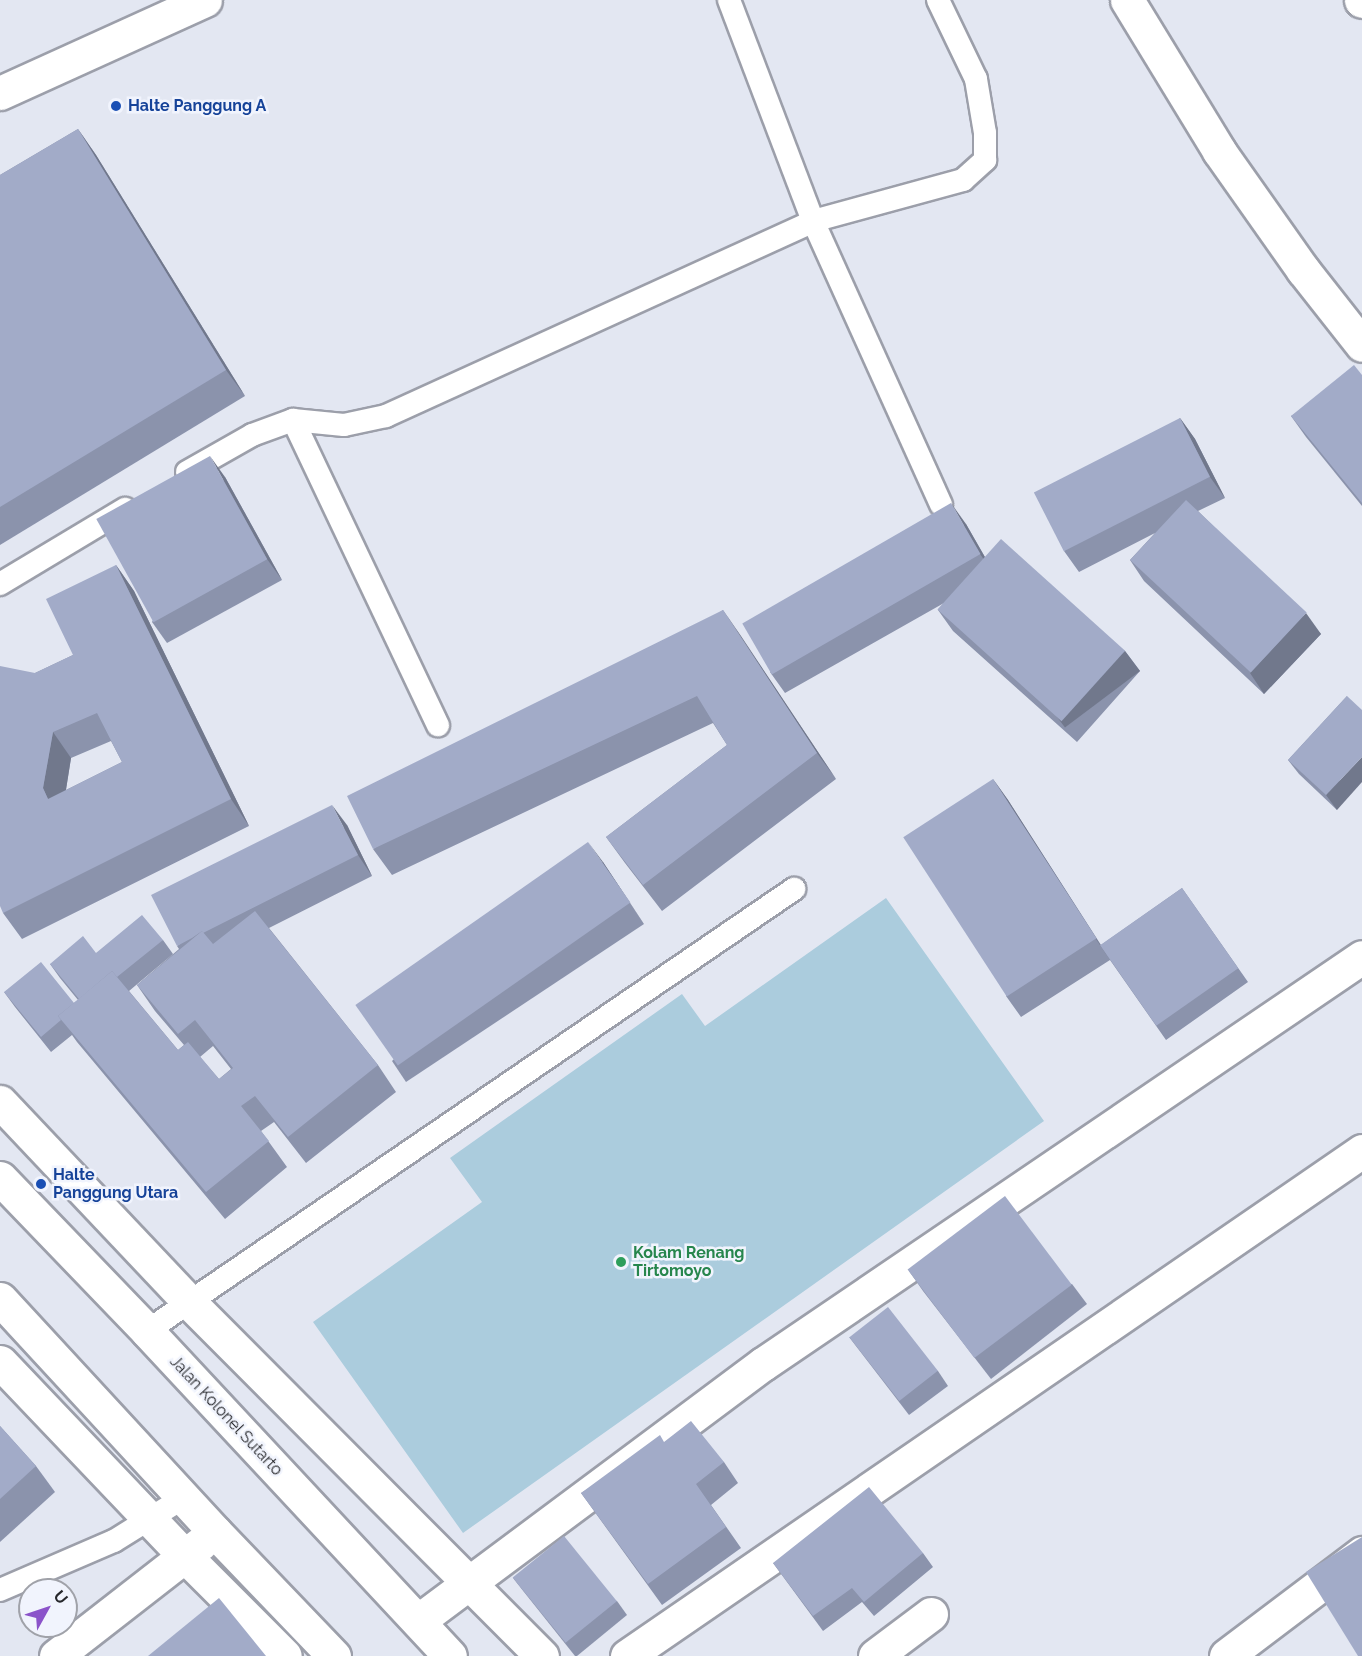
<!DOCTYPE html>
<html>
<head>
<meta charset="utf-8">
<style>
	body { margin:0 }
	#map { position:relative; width:1362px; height:1656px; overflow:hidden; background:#e3e7f2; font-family:Raleway,sans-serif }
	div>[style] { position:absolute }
	.water>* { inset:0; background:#abccdd }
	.roads { filter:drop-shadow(2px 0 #9c9faa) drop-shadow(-2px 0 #9c9faa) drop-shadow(0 2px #9c9faa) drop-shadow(0 -2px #9c9faa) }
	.service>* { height:22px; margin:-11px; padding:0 11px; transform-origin:11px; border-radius:11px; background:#fff }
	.minor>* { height:33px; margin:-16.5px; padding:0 16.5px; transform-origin:16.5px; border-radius:16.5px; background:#fff }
	.secondary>* { height:33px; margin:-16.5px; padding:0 16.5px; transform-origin:16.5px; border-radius:16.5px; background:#fff }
	.primary>* { height:33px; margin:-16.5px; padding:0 16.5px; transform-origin:16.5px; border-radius:16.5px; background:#fff }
	.wall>* { inset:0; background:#8b93ac }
	.shaded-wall>* { inset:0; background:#71788c; transform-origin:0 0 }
	.building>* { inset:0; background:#a2abc8; transform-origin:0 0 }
	.dots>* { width:16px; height:16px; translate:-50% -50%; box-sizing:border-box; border:3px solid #f1f4fd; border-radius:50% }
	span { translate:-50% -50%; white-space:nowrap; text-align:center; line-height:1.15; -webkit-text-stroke:5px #f1f4fd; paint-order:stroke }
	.transit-label { font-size:16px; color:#164399; font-weight:700 }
	.left { translate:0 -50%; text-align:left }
	.leisure-label { font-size:16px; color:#27864d; font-weight:700 }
	.street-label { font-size:16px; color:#27282c }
	.north { position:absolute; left:18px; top:1578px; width:60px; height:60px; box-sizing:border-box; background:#f1f4fd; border:2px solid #a0a2a9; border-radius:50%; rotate:50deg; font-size:16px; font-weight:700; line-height:24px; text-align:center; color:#27282c }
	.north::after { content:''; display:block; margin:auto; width:21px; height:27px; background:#8b53ca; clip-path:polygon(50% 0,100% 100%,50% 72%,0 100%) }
</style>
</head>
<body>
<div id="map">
	<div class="water">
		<i style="clip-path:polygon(886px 898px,1044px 1121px,463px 1533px,313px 1322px,482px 1202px,450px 1158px,682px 994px,705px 1026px)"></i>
	</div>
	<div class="roads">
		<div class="service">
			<i style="left:729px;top:0;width:236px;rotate:69.2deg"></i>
			<i style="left:813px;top:221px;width:311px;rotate:65.7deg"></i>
			<i style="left:293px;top:420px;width:338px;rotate:64.6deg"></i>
			<i style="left:187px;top:472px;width:75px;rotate:-29.6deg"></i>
			<i style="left:252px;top:435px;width:44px;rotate:-20.1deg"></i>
			<i style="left:293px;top:420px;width:51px;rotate:5.6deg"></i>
			<i style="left:344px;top:425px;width:43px;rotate:-12.1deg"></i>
			<i style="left:386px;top:416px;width:469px;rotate:-24.5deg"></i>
			<i style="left:813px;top:221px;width:156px;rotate:-15.3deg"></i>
			<i style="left:963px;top:180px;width:30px;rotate:-42deg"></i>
			<i style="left:985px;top:160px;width:27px;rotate:-90deg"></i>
			<i style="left:985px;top:133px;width:55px;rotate:-99.5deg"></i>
			<i style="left:976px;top:79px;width:88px;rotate:-115.7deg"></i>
			<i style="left:0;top:584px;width:146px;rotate:-31deg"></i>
			<i style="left:147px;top:1331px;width:784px;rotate:-34.34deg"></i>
			<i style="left:0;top:1590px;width:124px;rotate:-23.3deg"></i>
			<i style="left:114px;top:1541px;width:81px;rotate:-31.9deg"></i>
		</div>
		<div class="minor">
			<i style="left:1127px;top:0;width:177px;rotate:58.6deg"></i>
			<i style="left:1219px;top:151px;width:146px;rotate:54.8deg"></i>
			<i style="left:1303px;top:270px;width:95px;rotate:51.8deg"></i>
			<i style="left:1361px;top:0;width:1px;rotate:45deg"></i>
			<i style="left:0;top:1102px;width:275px;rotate:46.6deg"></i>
			<i style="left:189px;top:1302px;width:500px;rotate:45.1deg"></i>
			<i style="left:0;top:1362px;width:268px;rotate:46.4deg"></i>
			<i style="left:185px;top:1556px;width:141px;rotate:45deg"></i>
			<i style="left:418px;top:1621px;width:430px;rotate:-36.7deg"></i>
			<i style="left:763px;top:1364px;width:724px;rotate:-34.19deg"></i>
			<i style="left:56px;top:1656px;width:184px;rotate:-37.9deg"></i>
			<i style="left:627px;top:1656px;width:892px;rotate:-34.49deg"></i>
			<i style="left:875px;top:1656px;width:70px;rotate:-36.9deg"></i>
			<i style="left:1226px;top:1656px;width:171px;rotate:-37.1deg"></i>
		</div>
		<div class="secondary">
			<i style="left:0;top:93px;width:225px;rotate:-24.4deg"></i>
		</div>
		<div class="primary">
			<i style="left:0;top:1178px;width:212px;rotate:46.1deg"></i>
			<i style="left:147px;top:1331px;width:444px;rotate:47deg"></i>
			<i style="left:0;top:1299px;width:317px;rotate:47.3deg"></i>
			<i style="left:215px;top:1532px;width:172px;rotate:46.2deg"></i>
		</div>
	</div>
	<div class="wall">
		<i style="clip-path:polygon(78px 129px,96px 155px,245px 396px,0 545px,0 175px)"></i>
		<i style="clip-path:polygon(1362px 375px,1362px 506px,1306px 437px,1291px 416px)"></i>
		<i style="clip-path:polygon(1180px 418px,1195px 439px,1225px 498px,1198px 511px,1321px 634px,1264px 694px,1144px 581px,1130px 560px,1155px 533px,1079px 572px,1064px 551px)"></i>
		<i style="clip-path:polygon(225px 477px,282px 580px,167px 643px,152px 622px)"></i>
		<i style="clip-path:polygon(966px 524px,985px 557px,1125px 651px,1140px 671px,1077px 742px,953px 631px,938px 610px,944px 603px,785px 693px,770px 672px)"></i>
		<i style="clip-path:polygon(evenodd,116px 565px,134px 591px,249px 826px,22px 939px,3px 913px,35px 673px,73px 655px,116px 565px,111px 741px,122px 762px,66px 790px,71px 758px,111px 741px)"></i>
		<i style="clip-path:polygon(723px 610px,836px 779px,662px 911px,625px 863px,606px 837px,727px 745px,713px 723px,392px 875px,373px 849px)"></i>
		<i style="clip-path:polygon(1347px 696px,1337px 810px,1299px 774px,1288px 760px)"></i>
		<i style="clip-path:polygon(993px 779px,1008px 800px,1101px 945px,1182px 888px,1248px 982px,1166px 1040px,1110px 960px,1021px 1017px,1006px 996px)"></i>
		<i style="clip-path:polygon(evenodd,347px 825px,372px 876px,269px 928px,378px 1065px,396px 1092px,306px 1163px,274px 1122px,261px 1131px,287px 1167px,225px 1219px,77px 1042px,72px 1035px,51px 1052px,15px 1007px,4px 992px,74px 1003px,78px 1000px,60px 978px,50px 964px,96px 953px,163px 940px,173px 954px,129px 991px,178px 1050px,184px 1045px,155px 1011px,137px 985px,179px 949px,177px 946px,347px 825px,213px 1046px,231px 1069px,219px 1079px,200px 1057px,213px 1046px)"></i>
		<i style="clip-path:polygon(603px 862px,644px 924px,406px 1082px,392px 1061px)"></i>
		<i style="clip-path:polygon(909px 1271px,1072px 1284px,1087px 1304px,991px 1379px,923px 1291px)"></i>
		<i style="clip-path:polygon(849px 1337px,938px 1371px,948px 1386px,909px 1415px)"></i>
		<i style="clip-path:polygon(0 1426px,36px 1466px,55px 1492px,0 1542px)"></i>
		<i style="clip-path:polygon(665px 1442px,724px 1462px,738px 1483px,711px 1505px,741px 1548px,662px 1605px,581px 1493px)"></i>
		<i style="clip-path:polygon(923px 1553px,933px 1567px,874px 1616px,862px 1602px,823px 1631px,773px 1563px)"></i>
		<i style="clip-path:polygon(513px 1578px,617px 1601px,627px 1615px,577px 1656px,575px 1656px,524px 1592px)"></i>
	</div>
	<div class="shaded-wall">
		<i style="clip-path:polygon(78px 129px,96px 155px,245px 396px,226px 370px)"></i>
		<i style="clip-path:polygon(1180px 418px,1195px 439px,1225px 498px,1210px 477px)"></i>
		<i style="clip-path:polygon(210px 456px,225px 477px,282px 580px,267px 559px)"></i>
		<i style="clip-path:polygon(951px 503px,966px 524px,995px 575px,980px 554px)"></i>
		<i style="clip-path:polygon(116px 565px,134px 591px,249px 826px,231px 799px)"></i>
		<i style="clip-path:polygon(723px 610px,741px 636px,836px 779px,817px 753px)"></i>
		<i style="clip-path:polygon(1306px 613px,1321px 634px,1264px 694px,1250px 673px)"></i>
		<i style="left:1125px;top:651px;width:25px;height:94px;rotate:53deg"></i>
		<i style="clip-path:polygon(53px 732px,71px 758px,62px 814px,48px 799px,43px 788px)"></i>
		<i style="clip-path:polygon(1362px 757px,1362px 782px,1337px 810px,1326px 795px)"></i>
		<i style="clip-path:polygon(993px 779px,1008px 800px,1110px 960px,1096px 939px)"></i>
		<i style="clip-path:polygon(332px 805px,347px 825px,372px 876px,358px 855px)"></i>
		<i style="clip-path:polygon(588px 842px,603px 862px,644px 924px,630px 903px)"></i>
	</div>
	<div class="building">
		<i style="clip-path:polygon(78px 129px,226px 370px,0 507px,0 175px)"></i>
		<i style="clip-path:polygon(1354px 365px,1362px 375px,1362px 503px,1291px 416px)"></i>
		<i style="left:1180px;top:418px;width:66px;height:164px;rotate:63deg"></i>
		<i style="left:210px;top:456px;width:118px;height:130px;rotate:61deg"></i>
		<i style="left:1186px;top:500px;width:165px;height:82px;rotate:43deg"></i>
		<i style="left:951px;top:503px;width:59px;height:241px;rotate:60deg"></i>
		<i style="left:1001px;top:539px;width:167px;height:95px;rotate:42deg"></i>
		<i style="clip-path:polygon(evenodd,116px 565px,231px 799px,3px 913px,0 906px,0 666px,35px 673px,73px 655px,46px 599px,116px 565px,97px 713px,122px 762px,48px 799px,43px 788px,53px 732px,97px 713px)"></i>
		<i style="clip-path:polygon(723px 610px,817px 753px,643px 885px,606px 837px,727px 745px,697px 696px,373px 849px,347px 796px)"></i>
		<i style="clip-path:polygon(1347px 696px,1362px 710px,1362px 757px,1326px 795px,1288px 760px)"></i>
		<i style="left:993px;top:779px;width:190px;height:107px;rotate:57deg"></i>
		<i style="clip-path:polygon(332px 805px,358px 855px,203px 933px,202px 931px,192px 938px,177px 946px,151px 895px)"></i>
		<i style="left:588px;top:842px;width:74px;height:284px;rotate:55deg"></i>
		<i style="left:1182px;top:888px;width:98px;height:100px;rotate:55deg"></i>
		<i style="clip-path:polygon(255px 911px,378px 1065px,288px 1137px,255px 1096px,241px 1106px,269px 1141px,206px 1192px,58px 1016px,112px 971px,178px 1050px,188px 1042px,219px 1079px,233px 1068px,195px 1020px,178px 1034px,137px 985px,202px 931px,213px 944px)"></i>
		<i style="clip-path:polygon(142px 915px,163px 940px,117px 977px,112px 971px,79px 999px,50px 964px,83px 936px,96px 953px)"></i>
		<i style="clip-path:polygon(41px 962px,74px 1003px,58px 1016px,61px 1020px,41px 1037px,4px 992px)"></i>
		<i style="left:1005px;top:1196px;width:111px;height:122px;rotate:53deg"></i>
		<i style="left:888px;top:1307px;width:81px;height:49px;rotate:52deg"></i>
		<i style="clip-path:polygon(691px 1421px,724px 1462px,696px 1484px,726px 1527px,648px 1584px,581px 1493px,660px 1435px,664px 1442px)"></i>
		<i style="clip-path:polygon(0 1426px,36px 1466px,0 1499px)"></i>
		<i style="clip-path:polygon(869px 1487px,923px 1553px,864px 1602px,852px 1588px,813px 1616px,773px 1563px)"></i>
		<i style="left:564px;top:1536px;width:84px;height:66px;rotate:51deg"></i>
		<i style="clip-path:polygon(1362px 1537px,1362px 1656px,1358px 1656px,1306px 1572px)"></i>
		<i style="clip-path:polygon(219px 1598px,266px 1656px,148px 1656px)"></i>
	</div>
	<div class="dots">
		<i style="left:116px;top:106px;background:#1a4fb4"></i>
		<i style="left:41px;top:1184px;background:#1a4fb4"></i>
		<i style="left:621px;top:1262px;background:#2e9e5b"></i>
	</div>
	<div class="transit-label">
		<span class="left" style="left:128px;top:106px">Halte Panggung A</span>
		<span class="left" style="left:53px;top:1184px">Halte<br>Panggung Utara</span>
	</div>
	<div class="leisure-label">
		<span class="left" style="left:633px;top:1262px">Kolam Renang<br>Tirtomoyo</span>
	</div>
	<div class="street-label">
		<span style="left:226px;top:1416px;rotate:47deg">Jalan Kolonel Sutarto</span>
	</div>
	<div class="north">U</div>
</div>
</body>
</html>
